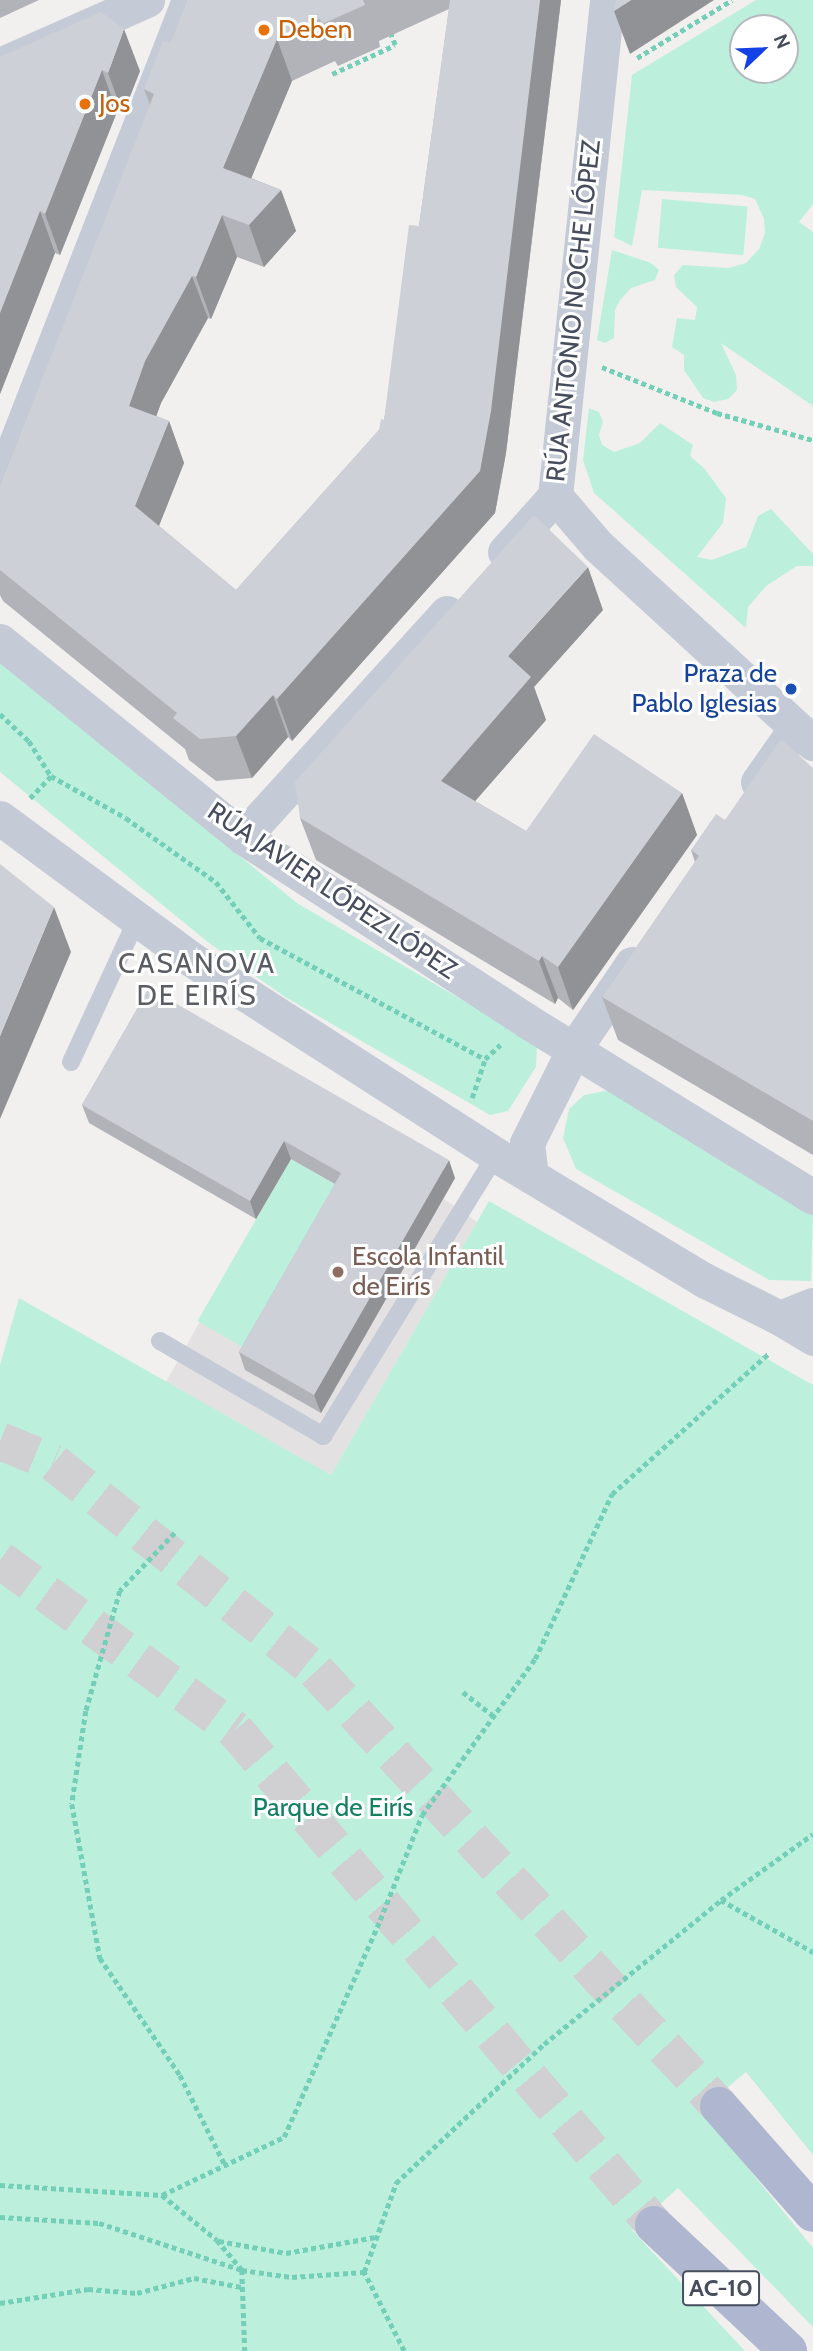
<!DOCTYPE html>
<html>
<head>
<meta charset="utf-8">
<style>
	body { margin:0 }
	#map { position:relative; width:813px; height:2351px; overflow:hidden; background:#f2f0ef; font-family:Cabin,sans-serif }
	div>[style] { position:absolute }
	.education>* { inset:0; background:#e3e1e1 }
	.green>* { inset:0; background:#bcf0dc; transform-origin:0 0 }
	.primary-tunnel>* { height:38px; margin-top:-19px; transform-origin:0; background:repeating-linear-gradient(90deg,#d0cfd2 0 38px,transparent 0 57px) }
	.path>* { height:4.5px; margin-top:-2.25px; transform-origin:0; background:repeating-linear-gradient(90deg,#73cfb7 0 5px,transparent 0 8.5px) }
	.service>* { height:18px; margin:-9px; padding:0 9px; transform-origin:9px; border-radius:9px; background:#c5cbd6 }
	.minor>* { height:35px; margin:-17.5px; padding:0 17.5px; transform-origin:17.5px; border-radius:17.5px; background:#c5cbd6 }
	.primary>* { height:38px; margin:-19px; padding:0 19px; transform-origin:19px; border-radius:19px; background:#aeb7cf }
	.wall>* { inset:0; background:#b1b3b9 }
	.shaded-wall>* { inset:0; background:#909296 }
	.building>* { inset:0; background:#ced0d7 }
	.dots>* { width:19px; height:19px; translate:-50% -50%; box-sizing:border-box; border:4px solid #fff; border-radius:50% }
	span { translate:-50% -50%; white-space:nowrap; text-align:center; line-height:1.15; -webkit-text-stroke:6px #fff; paint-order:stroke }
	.shield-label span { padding:2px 5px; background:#fff; border:2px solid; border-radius:5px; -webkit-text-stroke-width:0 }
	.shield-label { font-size:24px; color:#464d5d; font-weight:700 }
	.food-label { font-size:26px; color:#c56008 }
	.left { translate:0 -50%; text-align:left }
	.street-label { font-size:26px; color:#464d5d }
	.transit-label { font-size:26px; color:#164399 }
	.right { translate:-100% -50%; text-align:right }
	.education-label { font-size:26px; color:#785e54 }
	.park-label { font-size:26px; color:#148163 }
	.neighbourhood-label { font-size:28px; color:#5b5d64; letter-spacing:2px }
	.north { position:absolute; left:729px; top:14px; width:70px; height:70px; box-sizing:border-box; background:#fff; border:2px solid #b5b8be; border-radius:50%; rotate:67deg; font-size:19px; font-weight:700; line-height:28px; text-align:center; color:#464d5d }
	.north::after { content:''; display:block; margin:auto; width:24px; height:32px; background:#1441e6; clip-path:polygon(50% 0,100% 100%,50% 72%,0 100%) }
</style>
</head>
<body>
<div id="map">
	<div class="education">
		<i style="clip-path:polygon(305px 1135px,455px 1178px,444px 1199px,477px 1222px,331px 1475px,166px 1382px)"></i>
	</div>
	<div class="green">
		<i style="clip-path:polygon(evenodd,756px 0,813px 0,813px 204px,799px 222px,813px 232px,813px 406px,721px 343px,736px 375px,737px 390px,728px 399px,714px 402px,703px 398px,684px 370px,684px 355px,672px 347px,677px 318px,695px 320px,697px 307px,676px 287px,674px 275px,683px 265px,728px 268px,746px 263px,759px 249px,765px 233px,764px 219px,755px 199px,742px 195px,642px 190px,632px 246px,614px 237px,632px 75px,756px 0,743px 28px,785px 28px,785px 70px,743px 70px,743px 28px)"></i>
		<i style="left:662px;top:199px;width:86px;height:49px;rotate:5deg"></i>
		<i style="clip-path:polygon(612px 250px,651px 263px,659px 270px,655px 280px,631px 288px,620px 300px,615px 310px,614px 338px,605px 343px,597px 340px)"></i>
		<i style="clip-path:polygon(589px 408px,599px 412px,603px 422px,599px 435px,602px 445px,614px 452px,640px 443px,660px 423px,693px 445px,690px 456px,704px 468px,726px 498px,723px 523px,697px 557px,712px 560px,746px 547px,758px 516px,771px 509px,813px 554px,813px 566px,797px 566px,766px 586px,748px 607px,746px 628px,594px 493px,583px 460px)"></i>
		<i style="clip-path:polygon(0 659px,297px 903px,537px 1044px,536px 1067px,508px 1111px,490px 1115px,285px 997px,209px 943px,0 772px)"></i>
		<i style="clip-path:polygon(610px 1090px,813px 1209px,811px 1281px,769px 1280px,576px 1169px,563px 1138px,569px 1109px,584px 1095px)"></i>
		<i style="left:291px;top:1159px;width:64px;height:187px;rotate:30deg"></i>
		<i style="clip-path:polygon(489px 1201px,813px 1385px,813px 2155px,746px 2072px,701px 2110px,813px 2248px,813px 2327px,678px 2188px,632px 2230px,745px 2351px,0 2351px,0 1365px,19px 1298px,331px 1475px)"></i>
	</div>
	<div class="primary-tunnel">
		<i style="left:0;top:1441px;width:58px;rotate:22.2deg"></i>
		<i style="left:54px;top:1463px;width:335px;rotate:38.4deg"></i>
		<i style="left:316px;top:1671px;width:593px;rotate:47.19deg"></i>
		<i style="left:0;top:1560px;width:290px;rotate:35.9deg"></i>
		<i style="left:235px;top:1730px;width:649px;rotate:49.75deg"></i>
	</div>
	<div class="path">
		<i style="left:637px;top:58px;width:111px;rotate:-31.4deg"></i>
		<i style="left:332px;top:74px;width:69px;rotate:-24.7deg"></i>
		<i style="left:395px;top:45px;width:14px;rotate:-111deg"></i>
		<i style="left:602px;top:367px;width:124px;rotate:21.8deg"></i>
		<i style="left:717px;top:413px;width:100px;rotate:15.7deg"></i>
		<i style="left:0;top:714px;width:40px;rotate:43deg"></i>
		<i style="left:29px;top:741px;width:41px;rotate:57.8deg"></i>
		<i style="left:51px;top:776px;width:86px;rotate:29.2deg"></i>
		<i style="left:126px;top:818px;width:110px;rotate:35.4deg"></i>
		<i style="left:216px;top:882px;width:71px;rotate:51.8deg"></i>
		<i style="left:260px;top:938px;width:255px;rotate:28.3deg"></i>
		<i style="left:485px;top:1059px;width:21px;rotate:-43deg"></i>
		<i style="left:30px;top:798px;width:30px;rotate:-46deg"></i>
		<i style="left:472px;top:1098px;width:41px;rotate:-71.6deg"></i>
		<i style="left:175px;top:1533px;width:80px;rotate:133.5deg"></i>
		<i style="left:120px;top:1591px;width:125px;rotate:105.8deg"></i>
		<i style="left:86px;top:1711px;width:94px;rotate:98.6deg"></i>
		<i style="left:72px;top:1804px;width:157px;rotate:79.7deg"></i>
		<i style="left:100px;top:1958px;width:142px;rotate:55.6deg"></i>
		<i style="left:180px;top:2075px;width:101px;rotate:63.4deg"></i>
		<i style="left:463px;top:1692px;width:39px;rotate:38deg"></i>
		<i style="left:721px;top:1900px;width:113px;rotate:-35.7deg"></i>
		<i style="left:0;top:2185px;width:162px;rotate:3.5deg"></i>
		<i style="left:162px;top:2195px;width:135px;rotate:-25.4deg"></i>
		<i style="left:284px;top:2137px;width:237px;rotate:-66.1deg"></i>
		<i style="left:380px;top:1920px;width:113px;rotate:-68.2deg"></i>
		<i style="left:422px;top:1815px;width:193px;rotate:-54.1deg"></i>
		<i style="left:535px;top:1659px;width:182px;rotate:-65deg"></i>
		<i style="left:612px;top:1494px;width:211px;rotate:-41.9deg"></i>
		<i style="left:162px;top:2195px;width:71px;rotate:39.3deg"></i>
		<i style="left:217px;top:2240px;width:39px;rotate:50deg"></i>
		<i style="left:242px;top:2270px;width:81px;rotate:87.9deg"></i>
		<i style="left:0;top:2217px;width:99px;rotate:3.5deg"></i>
		<i style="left:99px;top:2223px;width:151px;rotate:18.2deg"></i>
		<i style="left:242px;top:2270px;width:50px;rotate:8deg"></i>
		<i style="left:292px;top:2277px;width:72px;rotate:-4deg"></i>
		<i style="left:219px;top:2241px;width:68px;rotate:10.2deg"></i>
		<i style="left:286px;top:2253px;width:91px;rotate:-10.1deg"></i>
		<i style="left:0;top:2303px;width:89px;rotate:-9deg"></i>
		<i style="left:88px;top:2289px;width:49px;rotate:4.7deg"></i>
		<i style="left:137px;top:2293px;width:59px;rotate:-14.7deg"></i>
		<i style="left:194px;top:2278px;width:48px;rotate:10.8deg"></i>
		<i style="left:404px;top:2351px;width:89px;rotate:-116.9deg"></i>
		<i style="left:364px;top:2272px;width:95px;rotate:-70.2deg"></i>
		<i style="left:396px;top:2183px;width:203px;rotate:-43.2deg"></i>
		<i style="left:544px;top:2044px;width:228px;rotate:-39.1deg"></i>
		<i style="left:721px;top:1900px;width:106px;rotate:29.5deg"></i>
	</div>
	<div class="service">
		<i style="left:71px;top:1062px;width:157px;rotate:-65.2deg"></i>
		<i style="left:160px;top:1341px;width:189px;rotate:30.2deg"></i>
		<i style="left:323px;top:1436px;width:330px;rotate:-58.4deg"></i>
	</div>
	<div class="minor">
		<i style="left:0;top:65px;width:161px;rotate:-23.9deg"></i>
		<i style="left:0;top:484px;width:520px;rotate:-68.67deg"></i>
		<i style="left:555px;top:496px;width:66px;rotate:49.3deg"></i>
		<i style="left:598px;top:546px;width:292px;rotate:42.5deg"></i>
		<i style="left:505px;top:552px;width:75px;rotate:-48.2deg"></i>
		<i style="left:555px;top:496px;width:499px;rotate:-84deg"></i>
		<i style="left:0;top:641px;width:312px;rotate:38.9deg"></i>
		<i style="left:243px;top:837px;width:338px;rotate:32.9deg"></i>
		<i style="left:527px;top:1021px;width:336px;rotate:31.6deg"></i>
		<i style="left:758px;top:782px;width:66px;rotate:-54.9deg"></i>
		<i style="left:0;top:818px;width:237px;rotate:36.4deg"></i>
		<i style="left:191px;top:959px;width:363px;rotate:32.7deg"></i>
		<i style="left:496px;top:1155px;width:243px;rotate:31deg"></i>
		<i style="left:704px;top:1280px;width:85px;rotate:26.6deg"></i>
		<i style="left:780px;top:1318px;width:35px;rotate:-22deg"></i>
		<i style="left:243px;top:837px;width:303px;rotate:-47.7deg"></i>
		<i style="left:531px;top:1176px;width:33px;rotate:-97deg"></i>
		<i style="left:527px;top:1143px;width:105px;rotate:-63.4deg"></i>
		<i style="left:574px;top:1049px;width:103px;rotate:-55.7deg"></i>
		<i style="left:780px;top:1318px;width:39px;rotate:31deg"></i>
	</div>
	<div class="primary">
		<i style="left:719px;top:2106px;width:142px;rotate:48.7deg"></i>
		<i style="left:654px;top:2225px;width:184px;rotate:43.2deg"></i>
	</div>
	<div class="wall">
		<i style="clip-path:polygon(0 0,39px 0,0 18px)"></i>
		<i style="clip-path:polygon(evenodd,187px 0,561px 0,506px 453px,495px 513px,292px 741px,288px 737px,252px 778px,216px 781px,189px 760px,185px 749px,3px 601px,0 595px,0 485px,150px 105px,144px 89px,170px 43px,187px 0,449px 9px,419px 226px,384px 420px,379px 430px,236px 590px,159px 526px,184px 463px,169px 421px,156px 416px,161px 403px,208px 318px,211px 319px,237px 257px,264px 267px,296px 231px,281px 190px,251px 178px,292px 81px,335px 61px,338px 66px,380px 47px,379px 41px,449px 9px)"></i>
		<i style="clip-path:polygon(0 57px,140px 71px,123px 114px,117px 112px,60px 255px,55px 253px,0 394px)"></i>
		<i style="clip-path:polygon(603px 610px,534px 687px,546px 720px,475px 801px,526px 831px,682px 793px,697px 835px,573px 1010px,558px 998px,555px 1004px,316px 860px,300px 818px)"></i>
		<i style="clip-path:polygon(813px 768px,813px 1155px,618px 1040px,602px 997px,695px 862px,691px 850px,725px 820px)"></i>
		<i style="clip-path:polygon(149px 988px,455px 1178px,321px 1413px,245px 1370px,239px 1352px,335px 1184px,291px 1159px,256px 1219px,89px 1123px,82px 1105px)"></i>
	</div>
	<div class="shaded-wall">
		<i style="clip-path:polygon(540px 0,561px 0,506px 453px,495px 513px,292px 741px,277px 699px,480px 471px)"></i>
		<i style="clip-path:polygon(631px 0,714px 0,630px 54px,614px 11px)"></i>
		<i style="clip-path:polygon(124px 29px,140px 71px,123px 114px,108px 73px)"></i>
		<i style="clip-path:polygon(277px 39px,292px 81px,238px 210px,223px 168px)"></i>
		<i style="clip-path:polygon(102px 70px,117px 112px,60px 255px,45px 214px)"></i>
		<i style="clip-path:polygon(281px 190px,296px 231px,264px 267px,249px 225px)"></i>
		<i style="clip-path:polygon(40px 211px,55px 253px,0 394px,0 313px)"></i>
		<i style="clip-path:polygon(222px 215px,237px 257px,211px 319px,196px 277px)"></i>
		<i style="clip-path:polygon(192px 276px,208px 318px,161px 403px,145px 448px,129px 406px,145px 361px)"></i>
		<i style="clip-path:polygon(169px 421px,184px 463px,150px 548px,135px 506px)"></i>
		<i style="clip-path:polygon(588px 567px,603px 610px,534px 687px,546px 720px,456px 823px,441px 781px,508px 656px)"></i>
		<i style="clip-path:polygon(273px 695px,288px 737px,252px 778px,236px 736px)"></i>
		<i style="clip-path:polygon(682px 793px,697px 835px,573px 1010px,558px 967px)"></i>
		<i style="clip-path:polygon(54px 907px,71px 952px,0 1119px,0 1036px)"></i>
		<i style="clip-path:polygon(542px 956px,558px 998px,555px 1004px,539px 961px)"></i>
		<i style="clip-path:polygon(284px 1141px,291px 1159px,256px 1219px,250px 1201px)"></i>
		<i style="clip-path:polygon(449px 1160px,455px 1178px,321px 1413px,314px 1395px)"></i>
	</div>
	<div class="building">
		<i style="clip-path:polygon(187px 0,363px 0,365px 5px,322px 24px,320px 19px,277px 39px,223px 168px,281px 190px,249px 225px,222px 215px,196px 277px,192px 276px,145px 361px,129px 406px,169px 421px,135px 506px,236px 590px,379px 430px,381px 419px,384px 420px,409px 225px,419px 226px,450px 0,540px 0,491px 411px,480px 471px,277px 699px,273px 695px,236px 736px,200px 739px,173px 718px,177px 713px,0 570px,0 485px,154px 94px,144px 89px,163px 41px,170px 43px)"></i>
		<i style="clip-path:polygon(616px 0,631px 0,614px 11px)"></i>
		<i style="clip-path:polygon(101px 12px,124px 29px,108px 73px,102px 70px,45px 214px,40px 211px,0 313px,0 57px)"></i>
		<i style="clip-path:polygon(534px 515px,588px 567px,508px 656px,531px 677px,441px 781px,526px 831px,594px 734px,682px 793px,558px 967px,542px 956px,539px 961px,300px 818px,295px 782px)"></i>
		<i style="clip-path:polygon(781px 739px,813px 768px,813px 1121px,602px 997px,699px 856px,691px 850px,716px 814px,725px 820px)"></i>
		<i style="clip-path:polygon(0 864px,54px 907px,0 1036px)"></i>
		<i style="clip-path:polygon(149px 988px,449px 1160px,314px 1395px,239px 1352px,341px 1173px,284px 1141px,250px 1201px,82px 1105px)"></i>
	</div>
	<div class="dots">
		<i style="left:264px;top:30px;background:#e8710a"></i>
		<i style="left:85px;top:104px;background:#e8710a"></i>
		<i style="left:791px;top:689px;background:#1a4fb4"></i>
		<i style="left:338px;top:1272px;background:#8d6e63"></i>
	</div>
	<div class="shield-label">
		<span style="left:721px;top:2288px">AC-10</span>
	</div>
	<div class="food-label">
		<span class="left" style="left:278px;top:30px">Deben</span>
		<span class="left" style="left:99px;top:104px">Jos</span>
	</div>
	<div class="street-label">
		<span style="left:574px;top:311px;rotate:-84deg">RÚA ANTONIO NOCHE LÓPEZ</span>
		<span style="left:332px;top:891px;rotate:34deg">RÚA JAVIER LÓPEZ LÓPEZ</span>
	</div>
	<div class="transit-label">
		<span class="right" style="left:777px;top:689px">Praza de<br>Pablo Iglesias</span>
	</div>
	<div class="education-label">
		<span class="left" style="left:352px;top:1272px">Escola Infantil<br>de Eirís</span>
	</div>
	<div class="park-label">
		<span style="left:333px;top:1808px">Parque de Eirís</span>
	</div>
	<div class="neighbourhood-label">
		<span style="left:197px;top:979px">CASANOVA<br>DE EIRÍS</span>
	</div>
	<div class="north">N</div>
</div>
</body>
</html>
